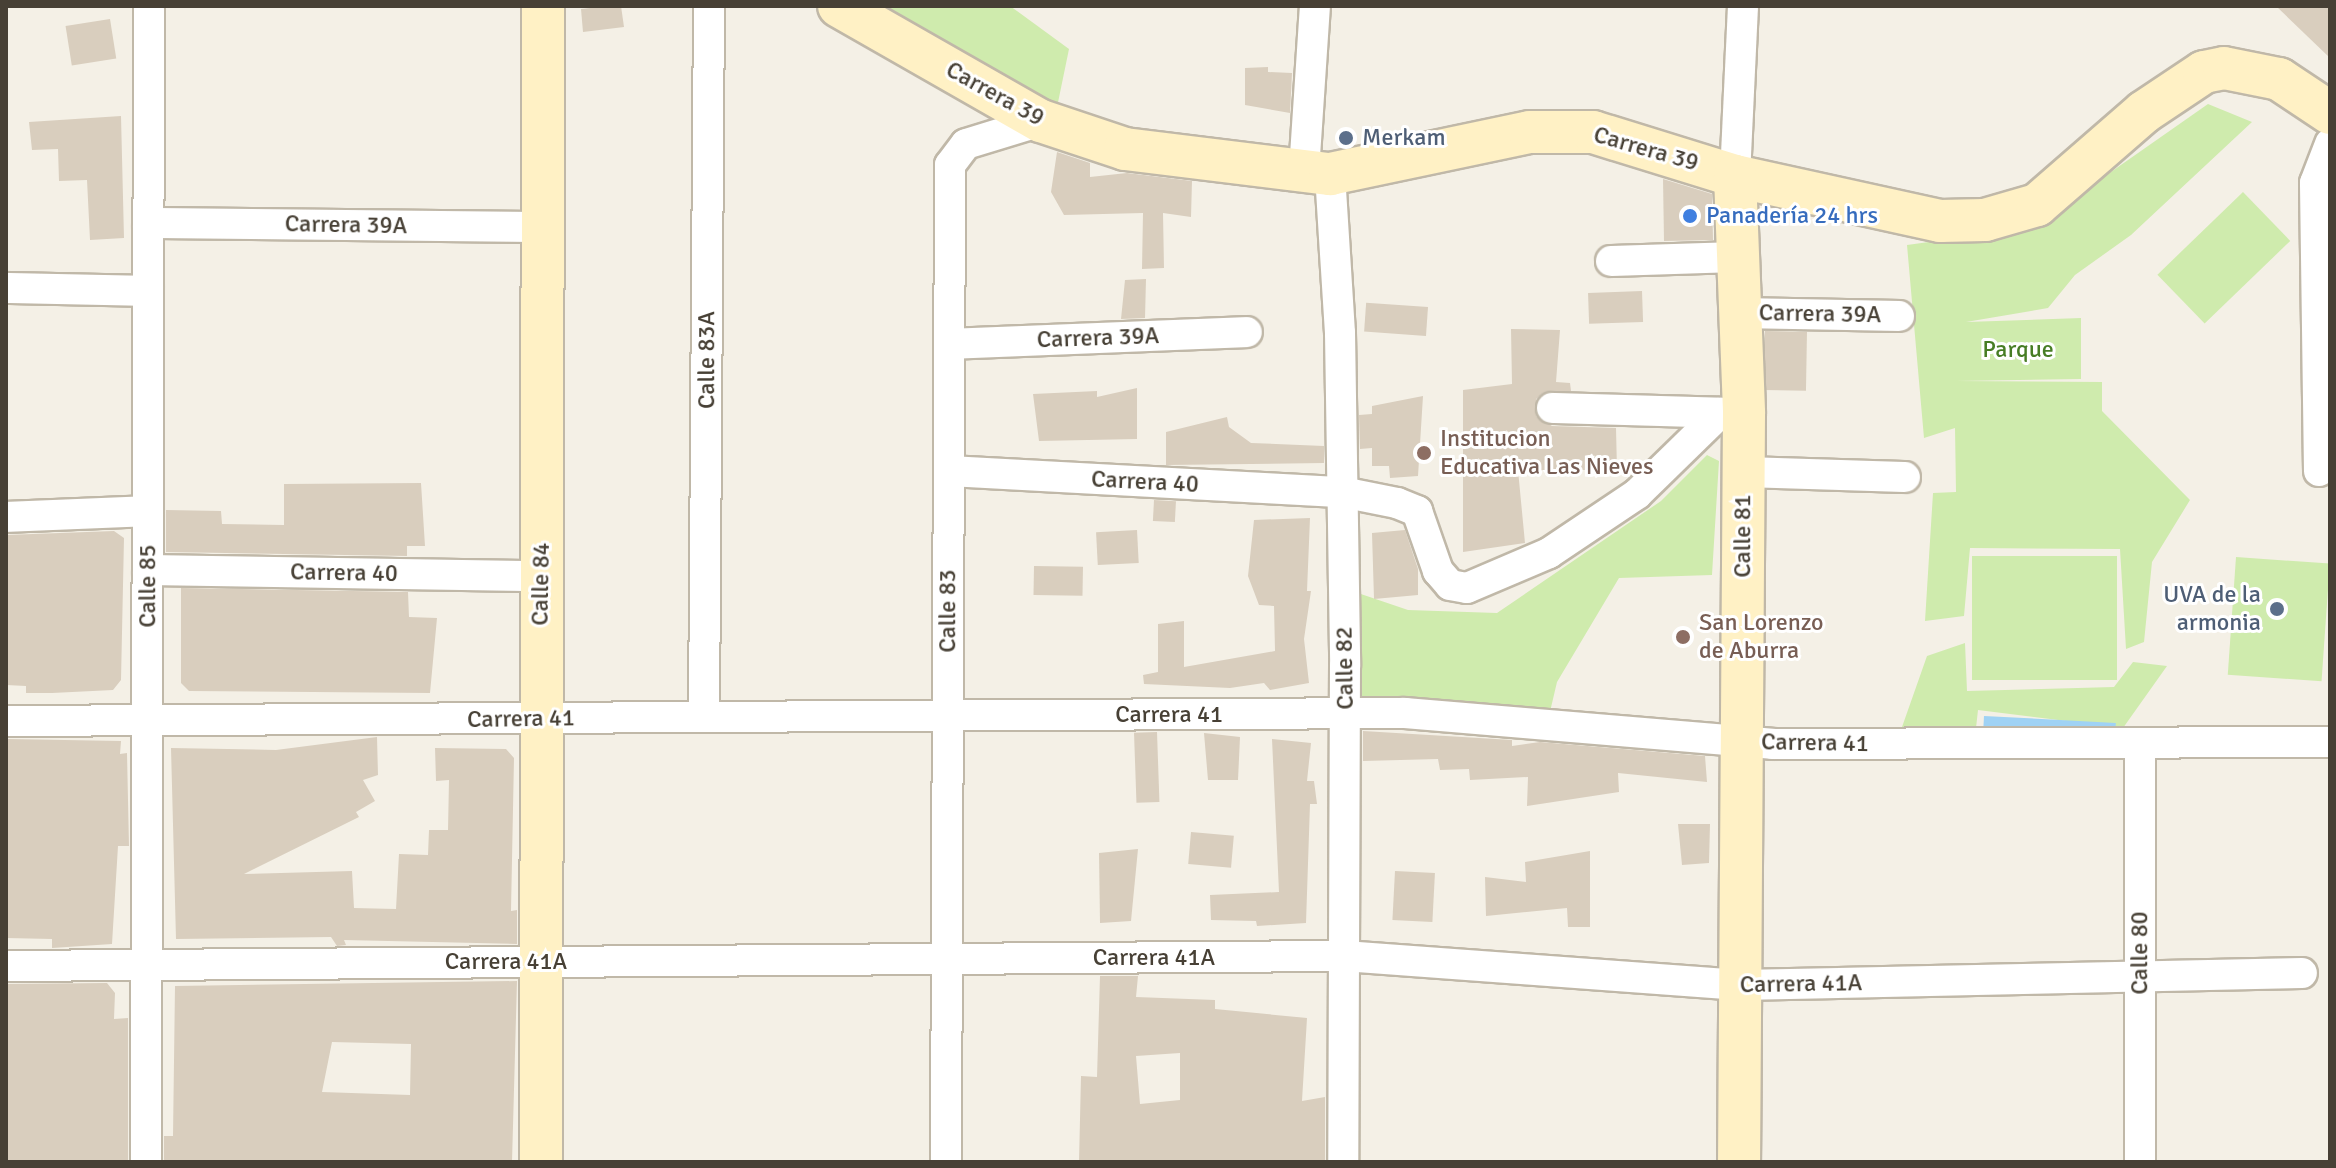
<!DOCTYPE html>
<html>
<head>
<meta charset="utf-8">
<style>
	body { margin:0 }
	#map { position:relative; width:2336px; height:1168px; overflow:hidden; background:#f4f0e6; font-family:Signika,sans-serif }
	div>[style] { position:absolute }
	.green>* { inset:0; background:#cfebad; transform-origin:0 0 }
	.water>* { inset:0; background:#9fd2f4; transform-origin:0 0 }
	.building>* { inset:0; background:#d9cebe; transform-origin:0 0 }
	.roads { filter:drop-shadow(2px 0 #c0b8a8) drop-shadow(-2px 0 #c0b8a8) drop-shadow(0 2px #c0b8a8) drop-shadow(0 -2px #c0b8a8) }
	.street>* { height:30px; margin:-15px; padding:0 15px; transform-origin:15px; border-radius:15px; background:#fff }
	.secondary>* { height:42px; margin:-21px; padding:0 21px; transform-origin:21px; border-radius:21px; background:#fff1c5 }
	.dots>* { width:22px; height:22px; translate:-50% -50%; box-sizing:border-box; border:4px solid #fff; border-radius:50% }
	span { translate:-50% -50%; white-space:nowrap; text-align:center; line-height:1.15; -webkit-text-stroke:6px #fff; paint-order:stroke }
	.street-label { font-size:24px; color:#474035 }
	.service-label { font-size:24px; color:#4e5e75 }
	.left { translate:0 -50%; text-align:left }
	.right { translate:-100% -50%; text-align:right }
	.shop-label { font-size:24px; color:#366cbe }
	.park-label { font-size:24px; color:#477d25 }
	.education-label { font-size:24px; color:#785e54 }
	.frame { position:absolute; inset:0; border:8px solid #474035; pointer-events:none }
</style>
</head>
<body>
<div id="map">
	<div class="green">
		<i style="clip-path:polygon(870px 6px,1010px 6px,1069px 49px,1055px 117px)"></i>
		<i style="clip-path:polygon(2208px 104px,2252px 122px,2131px 235px,2075px 275px,2048px 308px,1966px 322px,2081px 318px,2081px 379px,1956px 381px,2102px 382px,2102px 411px,2190px 500px,2152px 562px,2144px 642px,2126px 649px,2120px 549px,1970px 548px,1964px 616px,1925px 621px,1933px 493px,1956px 492px,1955px 428px,1924px 438px,1907px 245px,2031px 228px)"></i>
		<i style="left:2243px;top:192px;width:68px;height:119px;rotate:46deg"></i>
		<i style="clip-path:polygon(1707px 455px,1719px 461px,1712px 575px,1619px 578px,1557px 682px,1549px 716px,1354px 704px,1352px 591px,1408px 610px,1497px 613px,1661px 501px)"></i>
		<i style="left:2117px;top:556px;width:124px;height:145px;rotate:90deg"></i>
		<i style="left:2236px;top:557px;width:94px;height:118px;rotate:4deg"></i>
		<i style="clip-path:polygon(1965px 643px,1967px 691px,2114px 687px,2133px 662px,2167px 666px,2123px 728px,1978px 710px,1975px 737px,1902px 727px,1927px 656px)"></i>
	</div>
	<div class="water">
		<i style="left:1984px;top:716px;width:132px;height:21px;rotate:3deg"></i>
	</div>
	<div class="building">
		<i style="clip-path:polygon(608px 6px,621px 6px,624px 27px,583px 32px,581px 9px)"></i>
		<i style="clip-path:polygon(2276px 6px,2330px 6px,2330px 58px)"></i>
		<i style="left:110px;top:19px;width:40px;height:45px;rotate:81deg"></i>
		<i style="clip-path:polygon(1268px 67px,1268px 72px,1292px 73px,1290px 113px,1245px 105px,1245px 68px)"></i>
		<i style="clip-path:polygon(121px 116px,124px 238px,90px 240px,87px 180px,59px 181px,58px 149px,32px 150px,29px 122px)"></i>
		<i style="clip-path:polygon(1057px 152px,1090px 163px,1090px 177px,1127px 173px,1192px 181px,1191px 217px,1163px 213px,1164px 268px,1142px 269px,1143px 213px,1064px 215px,1051px 192px)"></i>
		<i style="clip-path:polygon(1663px 179px,1712px 194px,1713px 240px,1664px 241px)"></i>
		<i style="clip-path:polygon(1146px 279px,1145px 318px,1121px 319px,1125px 280px)"></i>
		<i style="left:1642px;top:291px;width:31px;height:54px;rotate:88deg"></i>
		<i style="left:1428px;top:307px;width:29px;height:62px;rotate:94deg"></i>
		<i style="clip-path:polygon(1511px 329px,1560px 330px,1556px 382px,1570px 383px,1571px 391px,1543px 393px,1536px 399px,1536px 416px,1552px 426px,1616px 428px,1617px 470px,1518px 470px,1525px 543px,1463px 552px,1463px 390px,1512px 384px)"></i>
		<i style="left:1765px;top:331px;width:42px;height:59px;rotate:1deg"></i>
		<i style="clip-path:polygon(1137px 388px,1137px 439px,1039px 441px,1033px 394px,1097px 391px,1097px 397px)"></i>
		<i style="clip-path:polygon(1423px 396px,1418px 476px,1390px 478px,1389px 466px,1372px 466px,1372px 448px,1360px 449px,1359px 415px,1372px 414px,1372px 406px)"></i>
		<i style="clip-path:polygon(1227px 417px,1229px 427px,1251px 443px,1324px 446px,1324px 463px,1166px 465px,1166px 432px)"></i>
		<i style="clip-path:polygon(421px 483px,425px 546px,407px 546px,407px 556px,166px 552px,166px 510px,221px 511px,222px 524px,284px 525px,284px 484px)"></i>
		<i style="left:1154px;top:500px;width:22px;height:21px;rotate:3deg"></i>
		<i style="clip-path:polygon(1310px 518px,1307px 591px,1311px 591px,1304px 639px,1309px 683px,1270px 690px,1264px 683px,1230px 688px,1144px 684px,1143px 675px,1158px 672px,1158px 624px,1184px 621px,1184px 667px,1275px 651px,1274px 606px,1259px 605px,1248px 576px,1254px 520px)"></i>
		<i style="left:1137px;top:530px;width:33px;height:41px;rotate:87deg"></i>
		<i style="clip-path:polygon(1405px 530px,1418px 569px,1418px 595px,1374px 599px,1372px 533px)"></i>
		<i style="clip-path:polygon(114px 531px,124px 538px,121px 680px,113px 690px,52px 693px,26px 693px,26px 686px,6px 685px,6px 535px)"></i>
		<i style="left:1034px;top:566px;width:49px;height:29px;rotate:1deg"></i>
		<i style="clip-path:polygon(181px 588px,408px 592px,409px 617px,437px 618px,430px 693px,189px 691px,181px 683px)"></i>
		<i style="clip-path:polygon(1363px 731px,1512px 740px,1512px 746px,1540px 742px,1705px 756px,1707px 782px,1618px 773px,1619px 792px,1527px 806px,1528px 777px,1470px 780px,1469px 769px,1440px 770px,1438px 759px,1363px 761px)"></i>
		<i style="left:1157px;top:732px;width:70px;height:23px;rotate:88deg"></i>
		<i style="clip-path:polygon(1204px 733px,1240px 737px,1238px 780px,1208px 780px)"></i>
		<i style="clip-path:polygon(377px 737px,378px 775px,363px 780px,375px 801px,356px 812px,359px 817px,244px 874px,352px 871px,354px 908px,396px 909px,399px 854px,428px 855px,429px 830px,448px 830px,449px 780px,436px 781px,435px 748px,506px 749px,514px 758px,511px 911px,517px 910px,517px 944px,344px 940px,346px 945px,337px 946px,331px 937px,176px 939px,171px 748px,276px 750px)"></i>
		<i style="clip-path:polygon(8px 739px,121px 741px,120px 754px,127px 753px,129px 846px,118px 846px,112px 944px,52px 948px,52px 939px,6px 938px)"></i>
		<i style="clip-path:polygon(1272px 739px,1311px 743px,1307px 781px,1314px 781px,1317px 804px,1310px 804px,1306px 923px,1257px 926px,1256px 921px,1211px 920px,1210px 895px,1279px 892px)"></i>
		<i style="clip-path:polygon(1678px 824px,1710px 824px,1709px 863px,1682px 865px)"></i>
		<i style="left:1191px;top:832px;width:43px;height:32px;rotate:5deg"></i>
		<i style="clip-path:polygon(1138px 849px,1131px 921px,1100px 923px,1099px 853px)"></i>
		<i style="clip-path:polygon(1590px 851px,1590px 927px,1568px 927px,1567px 908px,1486px 916px,1485px 877px,1526px 882px,1525px 862px)"></i>
		<i style="left:1395px;top:871px;width:40px;height:49px;rotate:3deg"></i>
		<i style="clip-path:polygon(evenodd,1100px 976px,1138px 976px,1136px 997px,1215px 1000px,1215px 1009px,1307px 1018px,1302px 1101px,1325px 1097px,1325px 1162px,1079px 1162px,1081px 1076px,1097px 1077px,1100px 976px,1180px 1053px,1180px 1100px,1140px 1104px,1136px 1056px,1180px 1053px)"></i>
		<i style="clip-path:polygon(evenodd,517px 981px,512px 1162px,164px 1162px,164px 1136px,173px 1136px,175px 986px,517px 981px,332px 1042px,411px 1044px,410px 1095px,322px 1092px,332px 1042px)"></i>
		<i style="clip-path:polygon(107px 983px,115px 993px,114px 1019px,128px 1018px,128px 1162px,6px 1162px,6px 984px)"></i>
	</div>
	<div class="roads">
		<div class="street">
			<i style="left:1304px;top:171px;width:165px;rotate:-86.2deg"></i>
			<i style="left:1330px;top:174px;width:159px;rotate:86.4deg"></i>
			<i style="left:1340px;top:333px;width:333px;rotate:89.1deg"></i>
			<i style="left:1345px;top:666px;width:496px;rotate:90.2deg"></i>
			<i style="left:1735px;top:176px;width:170px;rotate:-87.3deg"></i>
			<i style="left:148px;top:223px;width:396px;rotate:0.6deg"></i>
			<i style="left:1611px;top:261px;width:126px;rotate:-1.8deg"></i>
			<i style="left:6px;top:288px;width:142px;rotate:1.2deg"></i>
			<i style="left:1741px;top:313px;width:158px;rotate:1.1deg"></i>
			<i style="left:950px;top:344px;width:297px;rotate:-2.3deg"></i>
			<i style="left:1552px;top:408px;width:181px;rotate:1.6deg"></i>
			<i style="left:949px;top:471px;width:394px;rotate:3.1deg"></i>
			<i style="left:1342px;top:492px;width:56px;rotate:11.3deg"></i>
			<i style="left:1397px;top:503px;width:22px;rotate:22deg"></i>
			<i style="left:1417px;top:511px;width:64px;rotate:70.7deg"></i>
			<i style="left:1438px;top:571px;width:18px;rotate:49deg"></i>
			<i style="left:1450px;top:585px;width:17px;rotate:10deg"></i>
			<i style="left:1467px;top:588px;width:89px;rotate:-23.1deg"></i>
			<i style="left:1549px;top:553px;width:106px;rotate:-33.8deg"></i>
			<i style="left:1637px;top:494px;width:116px;rotate:-44.3deg"></i>
			<i style="left:2319px;top:471px;width:288px;rotate:-90.8deg"></i>
			<i style="left:2315px;top:183px;width:42px;rotate:-69deg"></i>
			<i style="left:1744px;top:472px;width:161px;rotate:1.8deg"></i>
			<i style="left:6px;top:517px;width:142px;rotate:-2.4deg"></i>
			<i style="left:148px;top:570px;width:393px;rotate:0.9deg"></i>
			<i style="left:704px;top:715px;width:709px;rotate:-89.6deg"></i>
			<i style="left:6px;top:721px;width:1399px;rotate:-0.33deg"></i>
			<i style="left:1405px;top:713px;width:368px;rotate:4.8deg"></i>
			<i style="left:1772px;top:744px;width:558px;rotate:-0.21deg"></i>
			<i style="left:6px;top:966px;width:1338px;rotate:-0.43deg"></i>
			<i style="left:1344px;top:956px;width:397px;rotate:4.2deg"></i>
			<i style="left:1740px;top:985px;width:562px;rotate:-1.22deg"></i>
			<i style="left:146px;top:1162px;width:1153px;rotate:-89.85deg"></i>
			<i style="left:946px;top:1162px;width:997px;rotate:-89.77deg"></i>
			<i style="left:950px;top:165px;width:26px;rotate:-53deg"></i>
			<i style="left:966px;top:144px;width:78px;rotate:-17deg"></i>
			<i style="left:2140px;top:1162px;width:418px;rotate:-90deg"></i>
		</div>
		<div class="secondary">
			<i style="left:839px;top:6px;width:232px;rotate:29.7deg"></i>
			<i style="left:1041px;top:121px;width:89px;rotate:18.4deg"></i>
			<i style="left:1125px;top:149px;width:207px;rotate:7deg"></i>
			<i style="left:1330px;top:174px;width:204px;rotate:-11.9deg"></i>
			<i style="left:1530px;top:132px;width:63px"></i>
			<i style="left:1593px;top:132px;width:149px;rotate:17.2deg"></i>
			<i style="left:1735px;top:176px;width:210px;rotate:12.4deg"></i>
			<i style="left:1940px;top:221px;width:45px;rotate:-1.3deg"></i>
			<i style="left:1985px;top:220px;width:54px;rotate:-16.1deg"></i>
			<i style="left:2037px;top:205px;width:142px;rotate:-41deg"></i>
			<i style="left:2144px;top:112px;width:72px;rotate:-33.7deg"></i>
			<i style="left:2204px;top:72px;width:20px;rotate:-11deg"></i>
			<i style="left:2224px;top:68px;width:56px;rotate:11.3deg"></i>
			<i style="left:2279px;top:79px;width:61px;rotate:33.7deg"></i>
			<i style="left:1735px;top:176px;width:238px;rotate:87.8deg"></i>
			<i style="left:1744px;top:414px;width:748px;rotate:90.38deg"></i>
			<i style="left:541px;top:1162px;width:1156px;rotate:-89.9deg"></i>
		</div>
	</div>
	<div class="dots">
		<i style="left:1346px;top:138px;background:#5c6f8a"></i>
		<i style="left:1690px;top:216px;background:#3f7fe0"></i>
		<i style="left:1424px;top:453px;background:#8d6e63"></i>
		<i style="left:2277px;top:609px;background:#5c6f8a"></i>
		<i style="left:1683px;top:637px;background:#8d6e63"></i>
	</div>
	<div class="street-label">
		<span style="left:995px;top:94px;rotate:29deg">Carrera 39</span>
		<span style="left:1646px;top:149px;rotate:16deg">Carrera 39</span>
		<span style="left:346px;top:225px;rotate:1deg">Carrera 39A</span>
		<span style="left:1820px;top:314px;rotate:1deg">Carrera 39A</span>
		<span style="left:1098px;top:338px;rotate:-2deg">Carrera 39A</span>
		<span style="left:707px;top:360px;rotate:-90deg">Calle 83A</span>
		<span style="left:1145px;top:482px;rotate:3deg">Carrera 40</span>
		<span style="left:1743px;top:536px;rotate:-90deg">Calle 81</span>
		<span style="left:344px;top:573px;rotate:1deg">Carrera 40</span>
		<span style="left:541px;top:584px;rotate:-89deg">Calle 84</span>
		<span style="left:148px;top:586px;rotate:-90deg">Calle 85</span>
		<span style="left:948px;top:611px;rotate:-90deg">Calle 83</span>
		<span style="left:1345px;top:668px;rotate:-91deg">Calle 82</span>
		<span style="left:1169px;top:715px">Carrera 41</span>
		<span style="left:521px;top:719px;rotate:-1deg">Carrera 41</span>
		<span style="left:1815px;top:743px;rotate:1deg">Carrera 41</span>
		<span style="left:2140px;top:953px;rotate:-90deg">Calle 80</span>
		<span style="left:1154px;top:958px">Carrera 41A</span>
		<span style="left:506px;top:962px">Carrera 41A</span>
		<span style="left:1801px;top:984px;rotate:-1deg">Carrera 41A</span>
	</div>
	<div class="service-label">
		<span class="left" style="left:1362px;top:138px">Merkam</span>
		<span class="right" style="left:2261px;top:609px">UVA de la<br>armonia</span>
	</div>
	<div class="shop-label">
		<span class="left" style="left:1706px;top:216px">Panadería 24 hrs</span>
	</div>
	<div class="park-label">
		<span style="left:2018px;top:350px">Parque</span>
	</div>
	<div class="education-label">
		<span class="left" style="left:1440px;top:453px">Institucion<br>Educativa Las Nieves</span>
		<span class="left" style="left:1699px;top:637px">San Lorenzo<br>de Aburra</span>
	</div>
	<div class="frame"></div>
</div>
</body>
</html>
